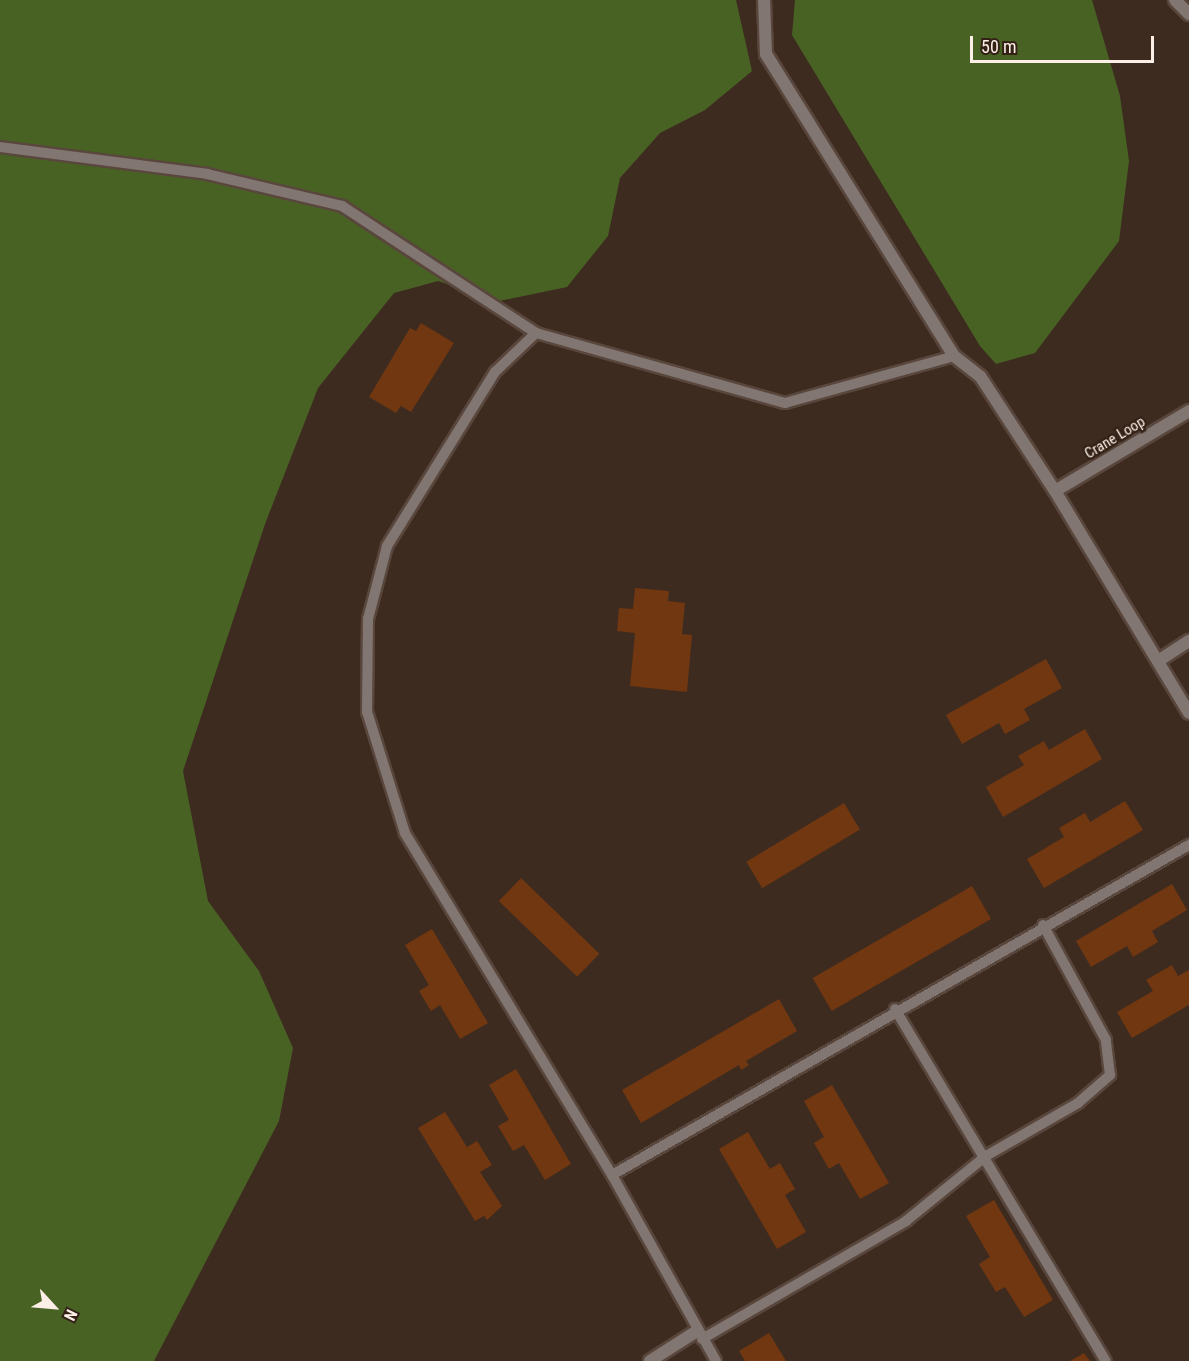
<!DOCTYPE html>
<html>
<head>
<meta charset="utf-8">
<style>
	body { margin:0 }
	#map { position:relative; width:1189px; height:1361px; overflow:hidden; background:#3e2b20; font-family:"Roboto Condensed",sans-serif }
	div>[style] { position:absolute }
	.forest>* { inset:0; background:#486224 }
	.building>* { inset:0; background:#703710; transform-origin:0 0 }
	.roads { filter:drop-shadow(2px 0 #59463c) drop-shadow(-2px 0 #59463c) drop-shadow(0 2px #59463c) drop-shadow(0 -2px #59463c) }
	.lane>* { height:10px; margin:-5px; padding:0 5px; transform-origin:5px; border-radius:5px; background:#817671 }
	.street>* { height:12px; margin:-6px; padding:0 6px; transform-origin:6px; border-radius:6px; background:#817671 }
	span { translate:-50% -50%; white-space:nowrap; text-align:center; line-height:1.15; -webkit-text-stroke:5px #332116; paint-order:stroke }
	.street-label { font-size:15px; color:#fcefe7 }
	.north { position:absolute; left:24px; top:1277px; width:60px; height:60px; -webkit-text-stroke:4px #332116; paint-order:stroke; rotate:116deg; font-size:16px; font-weight:700; line-height:24px; text-align:center; color:#fcefe7 }
	.north::after { content:''; display:block; margin:auto; width:21px; height:27px; background:#fcefe7; clip-path:polygon(50% 0,100% 100%,50% 72%,0 100%) }
	.scale { position:absolute; left:970px; top:36px; width:184px; height:27px; box-sizing:border-box; border:3px solid #fcefe7; border-top:0; padding-left:8px; font-size:18px; line-height:21px; white-space:nowrap; color:#fcefe7; -webkit-text-stroke:4px #332116; paint-order:stroke }
</style>
</head>
<body>
<div id="map">
	<div class="forest">
		<i style="clip-path:polygon(0 0,736px 0,752px 71px,705px 110px,660px 133px,620px 178px,608px 236px,567px 287px,499px 301px,438px 281px,394px 293px,318px 388px,265px 524px,183px 771px,208px 901px,259px 971px,293px 1048px,279px 1121px,154px 1361px,0 1361px)"></i>
		<i style="clip-path:polygon(795px 0,1092px 0,1120px 96px,1129px 161px,1119px 241px,1035px 353px,996px 364px,980px 346px,792px 35px)"></i>
	</div>
	<div class="building">
		<i style="clip-path:polygon(421px 323px,454px 343px,411px 412px,401px 406px,396px 413px,369px 397px,410px 328px,416px 331px)"></i>
		<i style="clip-path:polygon(635px 588px,669px 591px,668px 601px,685px 603px,682px 634px,692px 635px,687px 692px,630px 686px,635px 633px,617px 631px,619px 608px,633px 609px)"></i>
		<i style="clip-path:polygon(1046px 659px,1062px 688px,1024px 709px,1030px 720px,1005px 734px,999px 723px,962px 744px,946px 715px)"></i>
		<i style="clip-path:polygon(1085px 729px,1102px 759px,1003px 817px,986px 787px,1024px 765px,1018px 756px,1044px 741px,1049px 750px)"></i>
		<i style="clip-path:polygon(1125px 801px,1143px 830px,1044px 888px,1027px 859px,1064px 837px,1059px 828px,1085px 813px,1090px 822px)"></i>
		<i style="left:844px;top:803px;width:31px;height:114px;rotate:59deg"></i>
		<i style="left:521px;top:878px;width:109px;height:32px;rotate:44deg"></i>
		<i style="clip-path:polygon(1172px 884px,1187px 910px,1152px 931px,1158px 942px,1133px 957px,1127px 946px,1091px 967px,1076px 941px)"></i>
		<i style="left:972px;top:886px;width:38px;height:184px;rotate:60deg"></i>
		<i style="clip-path:polygon(432px 929px,488px 1023px,460px 1039px,440px 1005px,431px 1011px,419px 991px,429px 985px,405px 945px)"></i>
		<i style="clip-path:polygon(1172px 965px,1178px 976px,1189px 970px,1189px 1005px,1132px 1038px,1117px 1012px,1153px 991px,1146px 980px)"></i>
		<i style="clip-path:polygon(779px 999px,797px 1031px,746px 1061px,749px 1065px,741px 1070px,739px 1065px,641px 1123px,622px 1090px)"></i>
		<i style="clip-path:polygon(516px 1069px,571px 1164px,545px 1180px,524px 1145px,513px 1151px,498px 1126px,509px 1120px,489px 1085px)"></i>
		<i style="clip-path:polygon(832px 1085px,889px 1183px,860px 1199px,839px 1163px,829px 1169px,814px 1143px,824px 1137px,804px 1101px)"></i>
		<i style="clip-path:polygon(445px 1112px,467px 1147px,477px 1141px,492px 1165px,480px 1172px,502px 1206px,487px 1220px,484px 1216px,475px 1221px,418px 1128px)"></i>
		<i style="clip-path:polygon(748px 1132px,770px 1169px,780px 1163px,795px 1189px,785px 1195px,806px 1232px,777px 1249px,719px 1149px)"></i>
		<i style="clip-path:polygon(994px 1200px,1053px 1300px,1024px 1317px,1005px 1287px,996px 1292px,979px 1264px,990px 1257px,966px 1216px)"></i>
		<i style="clip-path:polygon(769px 1333px,786px 1361px,745px 1361px,739px 1351px)"></i>
		<i style="clip-path:polygon(1084px 1353px,1090px 1361px,1070px 1361px)"></i>
	</div>
	<div class="roads">
		<div class="lane">
			<i style="left:0;top:147px;width:209px;rotate:7.4deg"></i>
			<i style="left:207px;top:174px;width:139px;rotate:13.3deg"></i>
			<i style="left:342px;top:206px;width:232px;rotate:33.2deg"></i>
			<i style="left:895px;top:1009px;width:410px;rotate:59.1deg"></i>
			<i style="left:612px;top:1175px;width:665px;rotate:-29.77deg"></i>
			<i style="left:702px;top:1339px;width:236px;rotate:-30deg"></i>
			<i style="left:906px;top:1221px;width:103px;rotate:-39.1deg"></i>
			<i style="left:986px;top:1156px;width:106px;rotate:-29.9deg"></i>
			<i style="left:1078px;top:1103px;width:43px;rotate:-41.2deg"></i>
			<i style="left:1110px;top:1075px;width:35px;rotate:-97deg"></i>
			<i style="left:1106px;top:1040px;width:131px;rotate:-118.7deg"></i>
			<i style="left:716px;top:1361px;width:213px;rotate:-119.2deg"></i>
			<i style="left:612px;top:1175px;width:400px;rotate:-121.2deg"></i>
			<i style="left:405px;top:833px;width:127px;rotate:-107.4deg"></i>
			<i style="left:367px;top:712px;width:93px;rotate:-89.4deg"></i>
			<i style="left:368px;top:619px;width:75px;rotate:-75.4deg"></i>
			<i style="left:387px;top:546px;width:205px;rotate:-58.2deg"></i>
			<i style="left:495px;top:372px;width:57px;rotate:-43.6deg"></i>
			<i style="left:536px;top:333px;width:259px;rotate:15.7deg"></i>
			<i style="left:785px;top:403px;width:175px;rotate:-15.5deg"></i>
		</div>
		<div class="street">
			<i style="left:764px;top:0;width:54px;rotate:87.9deg"></i>
			<i style="left:766px;top:54px;width:356px;rotate:58.1deg"></i>
			<i style="left:954px;top:356px;width:33px;rotate:38deg"></i>
			<i style="left:980px;top:376px;width:137px;rotate:56.9deg"></i>
			<i style="left:1055px;top:491px;width:259px;rotate:58.9deg"></i>
			<i style="left:1175px;top:0;width:20px;rotate:45deg"></i>
			<i style="left:1055px;top:491px;width:156px;rotate:-30.8deg"></i>
			<i style="left:1158px;top:661px;width:37px;rotate:-33deg"></i>
			<i style="left:650px;top:1361px;width:56px;rotate:-32.6deg"></i>
		</div>
	</div>
	<div class="street-label">
		<span style="left:1115px;top:438px;rotate:-31deg">Crane Loop</span>
	</div>
	<div class="north">N</div>
	<div class="scale">50 m</div>
</div>
</body>
</html>
